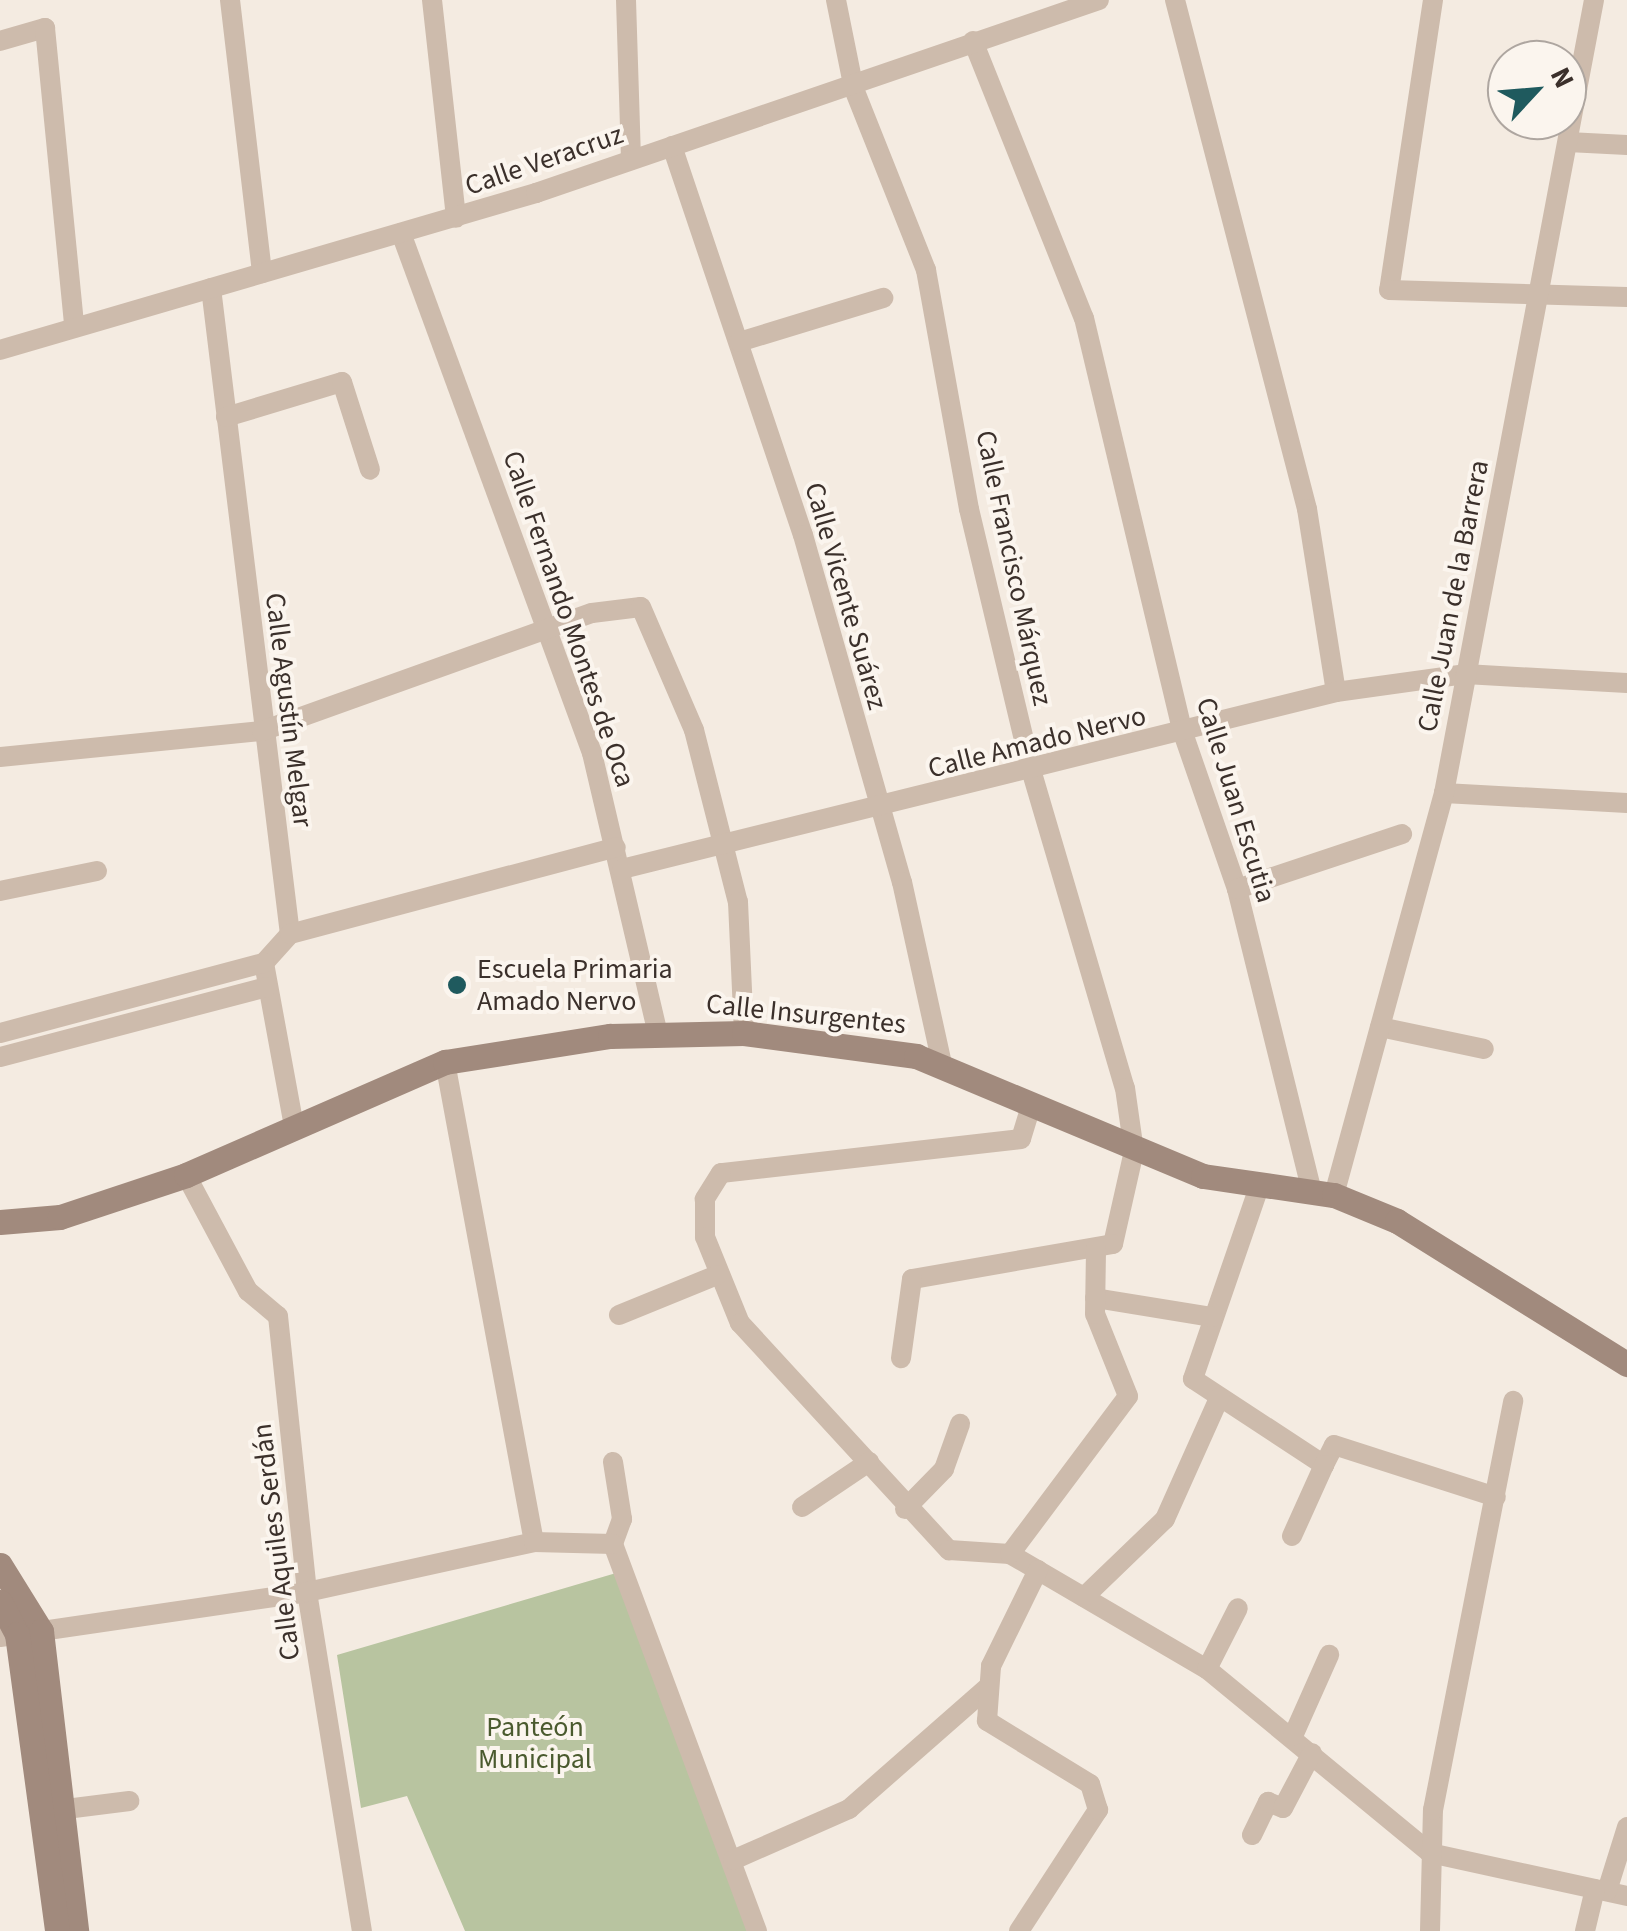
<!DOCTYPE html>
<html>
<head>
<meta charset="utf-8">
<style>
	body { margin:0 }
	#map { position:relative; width:1627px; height:1931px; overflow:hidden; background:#f4ebe1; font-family:"Source Sans 3",sans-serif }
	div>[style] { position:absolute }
	.green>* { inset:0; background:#b8c4a0 }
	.street>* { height:20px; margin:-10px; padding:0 10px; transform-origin:10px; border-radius:10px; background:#cdbbac }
	.secondary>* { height:25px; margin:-12.5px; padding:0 12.5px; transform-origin:12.5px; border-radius:12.5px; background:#a18a7d }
	.dots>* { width:28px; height:28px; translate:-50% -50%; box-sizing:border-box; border:5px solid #fbf5ee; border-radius:50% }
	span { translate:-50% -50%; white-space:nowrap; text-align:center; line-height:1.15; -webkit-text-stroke:8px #fbf5ee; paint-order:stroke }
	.street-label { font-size:28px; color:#3b302b }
	.poi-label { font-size:28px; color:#3b302b }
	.left { translate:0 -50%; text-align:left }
	.park-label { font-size:28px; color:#4a5a2e }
	.north { position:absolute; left:1487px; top:40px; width:100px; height:100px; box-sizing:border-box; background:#fbf5ee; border:2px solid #aea6a0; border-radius:50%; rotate:64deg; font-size:28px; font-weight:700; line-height:40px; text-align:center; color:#3b302b }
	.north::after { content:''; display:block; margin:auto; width:35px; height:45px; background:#1f5a5e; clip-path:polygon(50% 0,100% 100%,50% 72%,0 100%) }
</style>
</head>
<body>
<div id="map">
	<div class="green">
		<i style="clip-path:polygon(623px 1571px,750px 1931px,465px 1931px,407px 1796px,361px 1808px,337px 1655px)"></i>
	</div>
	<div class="street">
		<i style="left:230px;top:0;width:275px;rotate:83.3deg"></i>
		<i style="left:432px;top:0;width:219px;rotate:83.7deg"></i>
		<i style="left:626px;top:0;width:160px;rotate:88.2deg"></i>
		<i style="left:836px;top:0;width:91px;rotate:78.6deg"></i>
		<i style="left:854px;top:89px;width:195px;rotate:68.3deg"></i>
		<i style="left:926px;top:270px;width:243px;rotate:79.8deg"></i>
		<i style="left:969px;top:509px;width:271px;rotate:76.6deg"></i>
		<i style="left:1032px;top:773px;width:328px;rotate:73.6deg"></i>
		<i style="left:1125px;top:1088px;width:64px;rotate:81.9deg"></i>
		<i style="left:1134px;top:1151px;width:95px;rotate:102.7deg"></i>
		<i style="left:1113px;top:1244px;width:204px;rotate:170.1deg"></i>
		<i style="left:912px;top:1279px;width:80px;rotate:97.9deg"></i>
		<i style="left:1175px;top:0;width:526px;rotate:75.46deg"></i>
		<i style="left:1307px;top:509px;width:185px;rotate:81deg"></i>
		<i style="left:1433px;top:0;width:293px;rotate:98.6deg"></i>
		<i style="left:1389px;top:290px;width:238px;rotate:1.7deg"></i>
		<i style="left:0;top:41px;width:47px;rotate:-16.1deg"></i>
		<i style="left:45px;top:28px;width:298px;rotate:84.4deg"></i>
		<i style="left:973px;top:41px;width:298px;rotate:68.2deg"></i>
		<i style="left:1084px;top:318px;width:427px;rotate:76.6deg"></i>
		<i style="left:1183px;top:733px;width:165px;rotate:70.9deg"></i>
		<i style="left:1237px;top:889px;width:313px;rotate:76.1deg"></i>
		<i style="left:1568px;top:142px;width:59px;rotate:2.9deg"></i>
		<i style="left:672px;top:146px;width:410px;rotate:71.4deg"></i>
		<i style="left:803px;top:535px;width:361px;rotate:74.1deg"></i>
		<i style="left:902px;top:882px;width:190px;rotate:77.6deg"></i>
		<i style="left:401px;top:233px;width:554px;rotate:69.83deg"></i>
		<i style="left:592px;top:753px;width:285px;rotate:76.8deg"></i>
		<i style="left:211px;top:288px;width:651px;rotate:83.03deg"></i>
		<i style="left:290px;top:934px;width:39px;rotate:132deg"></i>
		<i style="left:264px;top:963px;width:166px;rotate:79.6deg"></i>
		<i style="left:739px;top:342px;width:151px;rotate:-17deg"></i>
		<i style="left:0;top:350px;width:559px;rotate:-16.33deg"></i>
		<i style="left:536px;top:193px;width:595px;rotate:-18.92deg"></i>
		<i style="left:226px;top:417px;width:121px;rotate:-16.8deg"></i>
		<i style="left:342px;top:382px;width:92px;rotate:72.3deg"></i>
		<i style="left:0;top:757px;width:263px;rotate:-5.7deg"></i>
		<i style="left:262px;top:731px;width:350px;rotate:-19.7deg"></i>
		<i style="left:592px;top:613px;width:49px;rotate:-7deg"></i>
		<i style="left:641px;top:607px;width:134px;rotate:66.7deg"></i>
		<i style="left:694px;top:730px;width:178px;rotate:75.7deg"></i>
		<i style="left:738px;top:902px;width:131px;rotate:87.4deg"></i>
		<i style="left:1444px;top:793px;width:183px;rotate:3.1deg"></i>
		<i style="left:622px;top:869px;width:736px;rotate:-13.92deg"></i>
		<i style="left:1336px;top:692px;width:130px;rotate:-7.9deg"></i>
		<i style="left:1465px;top:674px;width:162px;rotate:3.2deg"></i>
		<i style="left:1237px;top:889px;width:174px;rotate:-18.4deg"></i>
		<i style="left:0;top:891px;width:99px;rotate:-11.7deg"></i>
		<i style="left:290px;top:934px;width:337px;rotate:-14.9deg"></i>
		<i style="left:1380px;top:1027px;width:106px;rotate:11.9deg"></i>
		<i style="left:0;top:1033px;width:273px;rotate:-14.9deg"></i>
		<i style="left:0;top:1057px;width:276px;rotate:-14.7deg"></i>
		<i style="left:445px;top:1062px;width:488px;rotate:79.5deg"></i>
		<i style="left:1031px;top:1106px;width:34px;rotate:107deg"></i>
		<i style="left:1021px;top:1139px;width:302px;rotate:173.5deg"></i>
		<i style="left:721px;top:1173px;width:31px;rotate:122deg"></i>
		<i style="left:705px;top:1199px;width:38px;rotate:90deg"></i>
		<i style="left:705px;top:1237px;width:93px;rotate:67.9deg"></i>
		<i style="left:740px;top:1323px;width:309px;rotate:47.4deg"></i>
		<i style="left:949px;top:1550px;width:61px;rotate:3.8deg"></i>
		<i style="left:1010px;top:1554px;width:228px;rotate:30.3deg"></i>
		<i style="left:1207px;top:1669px;width:289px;rotate:39.5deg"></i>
		<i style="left:1430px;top:1853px;width:202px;rotate:12.3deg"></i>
		<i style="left:186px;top:1175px;width:132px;rotate:61.9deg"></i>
		<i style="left:248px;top:1291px;width:39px;rotate:40deg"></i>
		<i style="left:278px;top:1316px;width:278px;rotate:84deg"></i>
		<i style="left:307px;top:1592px;width:343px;rotate:80.8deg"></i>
		<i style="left:1259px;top:1187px;width:203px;rotate:109deg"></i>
		<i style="left:1193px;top:1379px;width:157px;rotate:33.3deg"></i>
		<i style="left:1324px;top:1465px;width:22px;rotate:-63deg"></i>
		<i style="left:1334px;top:1445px;width:170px;rotate:17.8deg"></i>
		<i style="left:1334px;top:1195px;width:417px;rotate:-74.7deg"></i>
		<i style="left:1444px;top:793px;width:807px;rotate:-79.29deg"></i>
		<i style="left:1095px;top:1298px;width:119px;rotate:9.2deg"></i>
		<i style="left:619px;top:1315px;width:106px;rotate:-22.2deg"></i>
		<i style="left:613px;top:1462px;width:58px;rotate:81deg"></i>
		<i style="left:622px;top:1519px;width:27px;rotate:110deg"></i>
		<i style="left:802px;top:1507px;width:81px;rotate:-33.9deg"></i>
		<i style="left:905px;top:1509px;width:56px;rotate:-45.7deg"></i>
		<i style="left:944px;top:1469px;width:48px;rotate:-70.4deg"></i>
		<i style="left:1292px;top:1536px;width:78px;rotate:-65.7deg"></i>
		<i style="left:613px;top:1544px;width:413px;rotate:69.6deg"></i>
		<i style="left:1010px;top:1554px;width:197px;rotate:-53.2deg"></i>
		<i style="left:1128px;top:1396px;width:88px;rotate:-111.9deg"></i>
		<i style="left:1095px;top:1314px;width:65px;rotate:-89.1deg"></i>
		<i style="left:1084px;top:1597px;width:112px;rotate:-43.9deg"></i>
		<i style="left:1165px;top:1519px;width:133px;rotate:-65.9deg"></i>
		<i style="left:0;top:1637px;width:310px;rotate:-8.3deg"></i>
		<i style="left:307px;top:1592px;width:232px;rotate:-12.4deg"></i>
		<i style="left:534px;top:1542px;width:79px;rotate:1.5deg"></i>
		<i style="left:1207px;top:1669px;width:68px;rotate:-63.1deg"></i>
		<i style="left:1293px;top:1736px;width:89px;rotate:-66deg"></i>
		<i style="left:58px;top:1810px;width:72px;rotate:-7.2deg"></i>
		<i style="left:1252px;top:1835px;width:37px;rotate:-64deg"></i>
		<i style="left:1268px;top:1802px;width:16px;rotate:22deg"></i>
		<i style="left:1283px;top:1808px;width:62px;rotate:-62.2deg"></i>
		<i style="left:733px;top:1860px;width:127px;rotate:-23.7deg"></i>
		<i style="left:849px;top:1809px;width:185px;rotate:-41.3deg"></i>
		<i style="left:1607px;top:1891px;width:67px;rotate:-72.6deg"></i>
		<i style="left:1019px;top:1931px;width:145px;rotate:-56.9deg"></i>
		<i style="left:1098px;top:1810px;width:27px;rotate:-107deg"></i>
		<i style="left:1090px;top:1784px;width:121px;rotate:-148.5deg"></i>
		<i style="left:987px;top:1721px;width:55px;rotate:-85.8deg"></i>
		<i style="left:991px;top:1666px;width:107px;rotate:-63.9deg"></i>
		<i style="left:1430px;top:1931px;width:121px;rotate:-88.6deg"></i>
		<i style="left:1433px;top:1810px;width:417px;rotate:-78.9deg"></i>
		<i style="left:1585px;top:1931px;width:43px;rotate:-76.6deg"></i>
	</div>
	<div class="secondary">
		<i style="left:0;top:1222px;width:60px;rotate:-4.8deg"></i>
		<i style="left:60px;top:1217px;width:133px;rotate:-18.4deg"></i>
		<i style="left:186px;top:1175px;width:283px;rotate:-23.6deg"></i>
		<i style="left:445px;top:1062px;width:167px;rotate:-9deg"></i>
		<i style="left:610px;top:1036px;width:134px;rotate:-1.3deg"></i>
		<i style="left:744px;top:1033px;width:174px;rotate:7.6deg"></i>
		<i style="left:916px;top:1056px;width:311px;rotate:22.7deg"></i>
		<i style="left:1203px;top:1176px;width:132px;rotate:8.3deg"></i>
		<i style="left:1334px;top:1195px;width:68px;rotate:22.4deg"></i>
		<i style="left:1397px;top:1221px;width:271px;rotate:31.9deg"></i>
		<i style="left:0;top:1565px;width:78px;rotate:58.2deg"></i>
		<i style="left:41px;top:1631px;width:302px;rotate:83.3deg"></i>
		<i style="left:0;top:1602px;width:36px;rotate:62deg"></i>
		<i style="left:17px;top:1634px;width:300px;rotate:82.3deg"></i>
	</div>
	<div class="dots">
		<i style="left:457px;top:985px;background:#1f5a5e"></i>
	</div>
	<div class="street-label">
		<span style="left:544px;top:160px;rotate:-19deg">Calle Veracruz</span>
		<span style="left:1014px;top:568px;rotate:78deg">Calle Francisco Márquez</span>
		<span style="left:846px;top:596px;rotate:74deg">Calle Vicente Suárez</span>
		<span style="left:1453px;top:596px;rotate:-79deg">Calle Juan de la Barrera</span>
		<span style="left:569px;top:619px;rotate:71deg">Calle Fernando Montes de Oca</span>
		<span style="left:289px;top:710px;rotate:83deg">Calle Agustín Melgar</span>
		<span style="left:1037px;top:742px;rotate:-14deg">Calle Amado Nervo</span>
		<span style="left:1236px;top:800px;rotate:73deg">Calle Juan Escutia</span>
		<span style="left:806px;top:1014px;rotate:6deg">Calle Insurgentes</span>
		<span style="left:276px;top:1542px;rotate:-97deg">Calle Aquiles Serdán</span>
	</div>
	<div class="poi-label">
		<span class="left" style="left:477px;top:985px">Escuela Primaria<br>Amado Nervo</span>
	</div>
	<div class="park-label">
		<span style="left:535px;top:1743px">Panteón<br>Municipal</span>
	</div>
	<div class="north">N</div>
</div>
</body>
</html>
